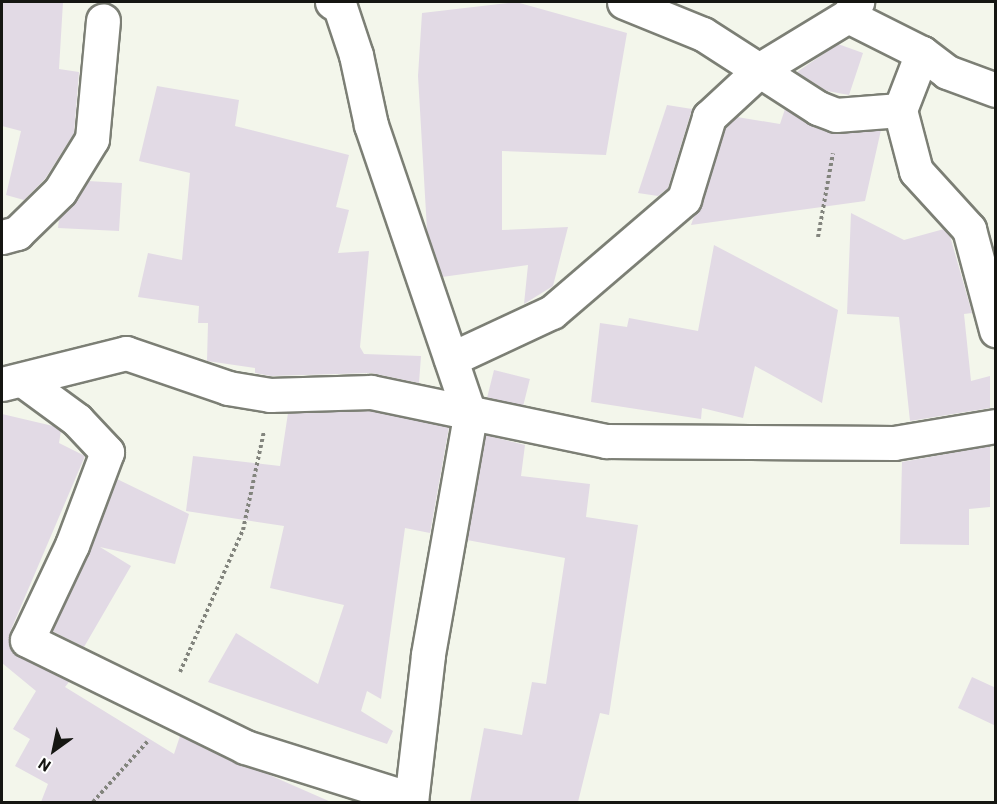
<!DOCTYPE html>
<html>
<head>
<meta charset="utf-8">
<style>
	body { margin:0 }
	#map { position:relative; width:997px; height:804px; overflow:hidden; background:#f3f6eb; font-family:Barlow,sans-serif }
	div>[style] { position:absolute }
	.building>* { inset:0; background:#e2dae5; transform-origin:0 0 }
	.path>* { height:4px; margin-top:-2px; transform-origin:0; background:repeating-linear-gradient(90deg,#82847d 0 3px,transparent 0 6px) }
	.roads { filter:drop-shadow(2px 0 #7c7f75) drop-shadow(-2px 0 #7c7f75) drop-shadow(0 2px #7c7f75) drop-shadow(0 -2px #7c7f75) }
	.street>* { height:33px; margin:-16.5px; padding:0 16.5px; transform-origin:16.5px; border-radius:16.5px; background:#fff }
	span { translate:-50% -50%; white-space:nowrap; text-align:center; line-height:1.15; -webkit-text-stroke:6px #fff; paint-order:stroke }
	.frame { position:absolute; inset:0; border:3px solid #151612; pointer-events:none }
	.north { position:absolute; left:24px; top:720px; width:60px; height:60px; -webkit-text-stroke:4px #fff; paint-order:stroke; rotate:213deg; font-size:16px; font-weight:700; line-height:24px; text-align:center; color:#151612 }
	.north::after { content:''; display:block; margin:auto; width:21px; height:27px; background:#151612; clip-path:polygon(50% 0,100% 100%,50% 72%,0 100%) }
</style>
</head>
<body>
<div id="map">
	<div class="building">
		<i style="clip-path:polygon(2px 2px,63px 2px,59px 69px,79px 72px,74px 133px,45px 179px,24px 200px,6px 195px,21px 131px,2px 126px)"></i>
		<i style="clip-path:polygon(516px 2px,627px 33px,606px 155px,502px 151px,502px 230px,568px 227px,553px 286px,524px 304px,528px 265px,442px 277px,427px 230px,418px 76px,422px 13px)"></i>
		<i style="clip-path:polygon(838px 44px,863px 53px,849px 95px,827px 91px,797px 72px)"></i>
		<i style="clip-path:polygon(157px 86px,239px 100px,235px 126px,349px 155px,336px 207px,349px 210px,338px 253px,369px 251px,360px 347px,364px 354px,421px 356px,419px 383px,371px 373px,271px 376px,255px 373px,255px 368px,207px 361px,208px 323px,198px 323px,199px 306px,138px 297px,148px 253px,182px 260px,190px 173px,139px 161px)"></i>
		<i style="clip-path:polygon(667px 105px,692px 109px,668px 188px,658px 196px,638px 193px)"></i>
		<i style="clip-path:polygon(785px 109px,830px 133px,881px 130px,865px 201px,691px 225px,725px 127px,737px 117px,780px 124px)"></i>
		<i style="clip-path:polygon(88px 181px,122px 183px,119px 231px,58px 228px,59px 219px)"></i>
		<i style="clip-path:polygon(851px 213px,904px 240px,944px 229px,950px 236px,972px 313px,964px 314px,971px 381px,990px 376px,990px 408px,910px 421px,899px 317px,847px 314px)"></i>
		<i style="clip-path:polygon(714px 245px,838px 310px,822px 403px,755px 366px,743px 418px,702px 408px,701px 419px,591px 402px,600px 323px,627px 327px,629px 318px,698px 331px)"></i>
		<i style="left:494px;top:370px;width:37px;height:28px;rotate:14deg"></i>
		<i style="clip-path:polygon(369px 411px,449px 427px,430px 533px,405px 528px,381px 699px,367px 691px,361px 711px,393px 731px,387px 744px,208px 682px,236px 633px,318px 684px,344px 605px,270px 588px,284px 526px,186px 511px,193px 456px,280px 466px,288px 413px)"></i>
		<i style="clip-path:polygon(2px 414px,53px 426px,61px 431px,59px 443px,85px 456px,10px 632px,12px 651px,69px 682px,65px 687px,174px 754px,180px 736px,331px 802px,41px 802px,48px 784px,15px 766px,30px 739px,13px 729px,36px 691px,2px 663px)"></i>
		<i style="clip-path:polygon(486px 435px,525px 445px,521px 476px,590px 484px,586px 517px,638px 525px,609px 715px,600px 713px,578px 802px,470px 802px,484px 728px,522px 735px,532px 682px,546px 684px,565px 558px,467px 540px)"></i>
		<i style="clip-path:polygon(990px 446px,990px 507px,969px 509px,969px 545px,900px 544px,902px 462px)"></i>
		<i style="clip-path:polygon(117px 479px,189px 514px,175px 564px,100px 547px,131px 566px,84px 647px,52px 631px)"></i>
		<i style="clip-path:polygon(972px 677px,996px 688px,996px 726px,958px 708px)"></i>
	</div>
	<div class="path">
		<i style="left:818px;top:237px;width:85px;rotate:-79.9deg"></i>
		<i style="left:180px;top:672px;width:155px;rotate:-66.1deg"></i>
		<i style="left:243px;top:530px;width:101px;rotate:-78deg"></i>
		<i style="left:93px;top:802px;width:82px;rotate:-48deg"></i>
	</div>
	<div class="roads">
		<div class="street">
			<i style="left:332px;top:2px;width:9px;rotate:32deg"></i>
			<i style="left:340px;top:7px;width:51px;rotate:71.6deg"></i>
			<i style="left:356px;top:55px;width:72px;rotate:77.9deg"></i>
			<i style="left:371px;top:125px;width:307px;rotate:71.2deg"></i>
			<i style="left:470px;top:416px;width:243px;rotate:100deg"></i>
			<i style="left:428px;top:655px;width:148px;rotate:96.6deg"></i>
			<i style="left:624px;top:2px;width:85px;rotate:22.1deg"></i>
			<i style="left:703px;top:34px;width:137px;rotate:32.8deg"></i>
			<i style="left:818px;top:108px;width:19px;rotate:21deg"></i>
			<i style="left:836px;top:115px;width:64px;rotate:-4.5deg"></i>
			<i style="left:848px;top:16px;width:83px;rotate:26.6deg"></i>
			<i style="left:922px;top:53px;width:61px;rotate:111.1deg"></i>
			<i style="left:900px;top:110px;width:63px;rotate:75.3deg"></i>
			<i style="left:916px;top:171px;width:79px;rotate:47.6deg"></i>
			<i style="left:969px;top:229px;width:105px;rotate:75deg"></i>
			<i style="left:922px;top:53px;width:31px;rotate:37deg"></i>
			<i style="left:947px;top:72px;width:52px;rotate:20.2deg"></i>
			<i style="left:2px;top:237px;width:16px;rotate:-15deg"></i>
			<i style="left:17px;top:233px;width:60px;rotate:-44.3deg"></i>
			<i style="left:60px;top:191px;width:61px;rotate:-58.4deg"></i>
			<i style="left:92px;top:139px;width:119px;rotate:-84.7deg"></i>
			<i style="left:451px;top:359px;width:111px;rotate:-25deg"></i>
			<i style="left:552px;top:312px;width:174px;rotate:-40.6deg"></i>
			<i style="left:684px;top:199px;width:86px;rotate:-73deg"></i>
			<i style="left:709px;top:117px;width:72px;rotate:-42.8deg"></i>
			<i style="left:762px;top:68px;width:100px;rotate:-31.2deg"></i>
			<i style="left:848px;top:16px;width:17px;rotate:-57deg"></i>
			<i style="left:24px;top:381px;width:66px;rotate:36.3deg"></i>
			<i style="left:77px;top:420px;width:44px;rotate:46.8deg"></i>
			<i style="left:107px;top:452px;width:99px;rotate:110.6deg"></i>
			<i style="left:72px;top:545px;width:105px;rotate:115.3deg"></i>
			<i style="left:27px;top:640px;width:243px;rotate:26.1deg"></i>
			<i style="left:245px;top:747px;width:174px;rotate:17.4deg"></i>
			<i style="left:2px;top:384px;width:128px;rotate:-14deg"></i>
			<i style="left:126px;top:353px;width:108px;rotate:18.9deg"></i>
			<i style="left:228px;top:388px;width:43px;rotate:9.5deg"></i>
			<i style="left:270px;top:395px;width:101px;rotate:-1.7deg"></i>
			<i style="left:371px;top:392px;width:240px;rotate:11.8deg"></i>
			<i style="left:606px;top:441px;width:288px;rotate:0.4deg"></i>
			<i style="left:894px;top:443px;width:103px;rotate:-9.5deg"></i>
		</div>
	</div>
	<div class="frame"></div>
	<div class="north">N</div>
</div>
</body>
</html>
